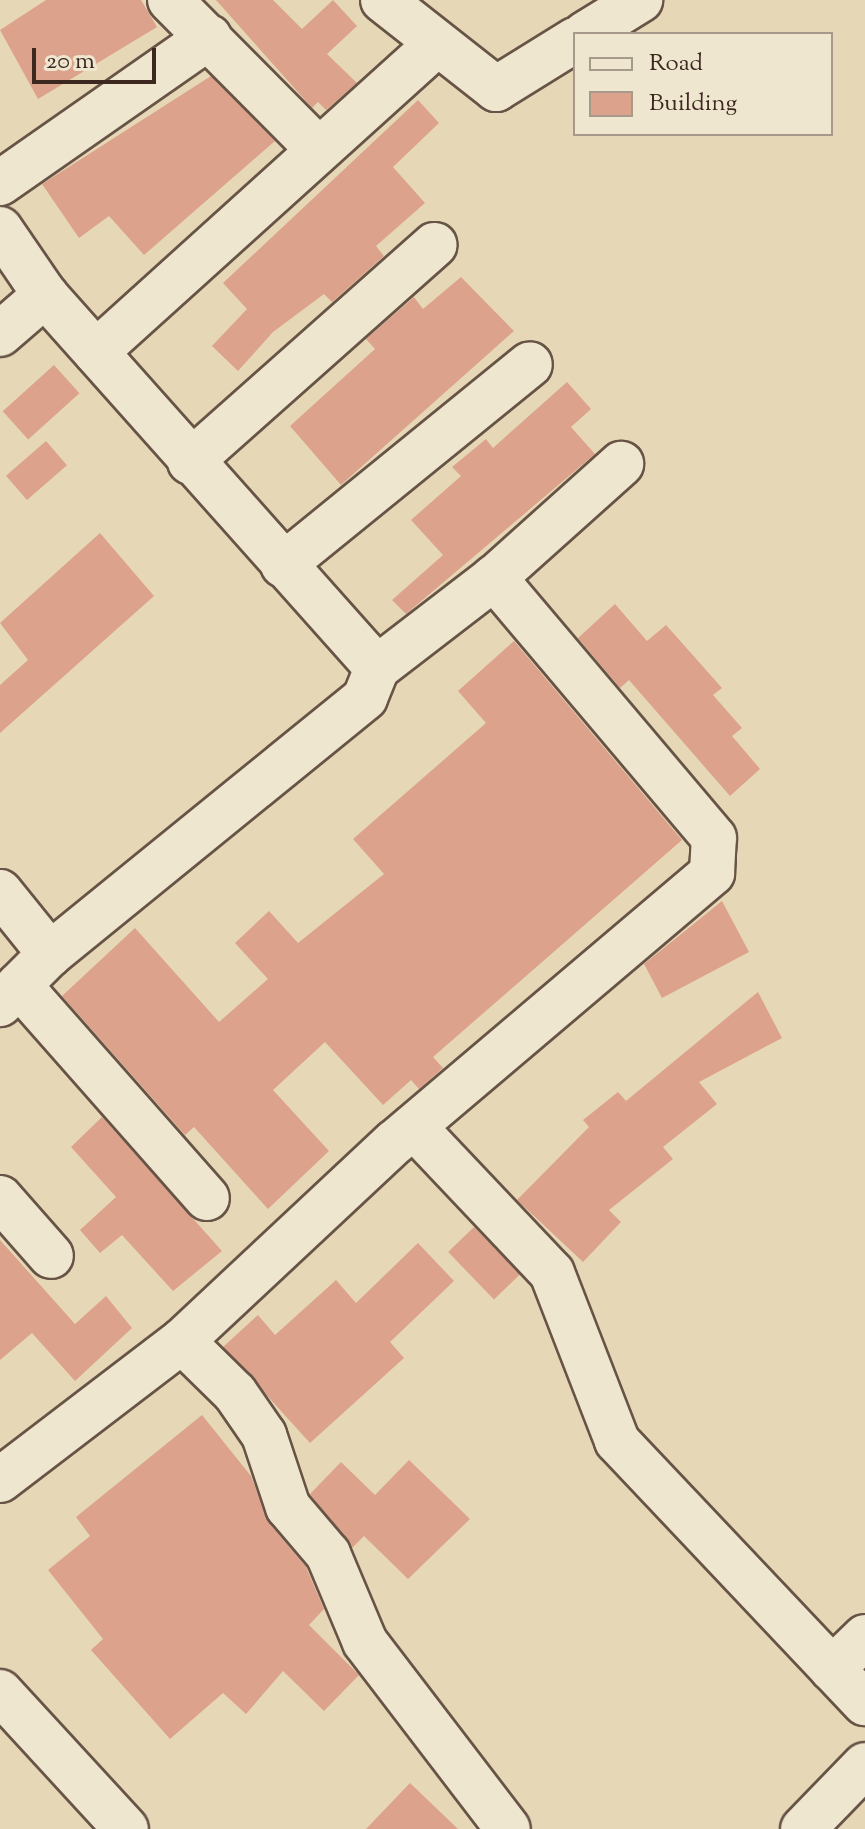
<!DOCTYPE html>
<html>
<head>
<meta charset="utf-8">
<style>
	body { margin:0 }
	#map { position:relative; width:865px; height:1829px; overflow:hidden; background:#e6d8b6; font-family:"Sorts Mill Goudy",serif }
	div>[style] { position:absolute }
	.building>* { inset:0; background:#dca28b; transform-origin:0 0 }
	.roads { filter:drop-shadow(2px 0 #675446) drop-shadow(-2px 0 #675446) drop-shadow(0 2px #675446) drop-shadow(0 -2px #675446) }
	.minor>* { height:44px; margin:-22px; padding:0 22px; transform-origin:22px; border-radius:22px; background:#efe6d0 }
	span { translate:-50% -50%; white-space:nowrap; text-align:center; line-height:1.15; -webkit-text-stroke:8px #efe6d0; paint-order:stroke }
	.legend { position:absolute; left:573px; top:32px; width:260px; height:104px; box-sizing:border-box; background:#efe6d0; border:2px solid #a89a8a; margin:0; padding:10px 14px; list-style:none; font-size:24px; color:#3d2820 }
	.legend li { display:flex; align-items:center; gap:16px; height:40px }
	.legend b { width:40px; border:2px solid #a89a8a }
	.scale { position:absolute; left:32px; top:48px; width:124px; height:36px; box-sizing:border-box; border:4px solid #3d2820; border-top:0; padding-left:10px; font-size:24px; line-height:28px; white-space:nowrap; color:#3d2820; -webkit-text-stroke:6px #efe6d0; paint-order:stroke }
</style>
</head>
<body>
<div id="map">
	<div class="building">
		<i style="clip-path:polygon(46px 0,141px 0,157px 27px,38px 99px,0 30px)"></i>
		<i style="clip-path:polygon(216px 0,273px 0,302px 29px,333px 0,357px 26px,327px 54px,357px 83px,326px 110px,318px 102px,312px 108px)"></i>
		<i style="clip-path:polygon(211px 76px,275px 141px,144px 255px,109px 216px,79px 238px,42px 184px)"></i>
		<i style="clip-path:polygon(418px 100px,439px 123px,393px 167px,425px 203px,376px 246px,384px 256px,332px 302px,324px 294px,273px 332px,238px 371px,212px 346px,247px 309px,223px 283px)"></i>
		<i style="clip-path:polygon(461px 277px,514px 331px,341px 485px,290px 426px,375px 349px,366px 339px,414px 297px,423px 309px)"></i>
		<i style="left:54px;top:365px;width:38px;height:69px;rotate:48deg"></i>
		<i style="clip-path:polygon(567px 382px,591px 409px,571px 427px,595px 454px,406px 614px,392px 600px,443px 555px,411px 520px,461px 476px,452px 467px,486px 439px,493px 448px)"></i>
		<i style="left:46px;top:441px;width:32px;height:53px;rotate:49deg"></i>
		<i style="clip-path:polygon(100px 533px,154px 596px,0 733px,0 685px,28px 660px,0 623px)"></i>
		<i style="clip-path:polygon(615px 604px,647px 641px,666px 625px,722px 688px,713px 695px,742px 728px,732px 736px,760px 769px,730px 796px,629px 680px,620px 688px,578px 638px)"></i>
		<i style="clip-path:polygon(514px 641px,682px 840px,433px 1057px,443px 1068px,419px 1089px,411px 1080px,383px 1105px,325px 1042px,273px 1090px,329px 1151px,268px 1209px,194px 1127px,185px 1135px,62px 996px,135px 928px,219px 1022px,268px 979px,235px 943px,269px 911px,298px 943px,384px 874px,353px 839px,486px 723px,458px 691px)"></i>
		<i style="clip-path:polygon(722px 901px,749px 952px,662px 998px,644px 964px)"></i>
		<i style="clip-path:polygon(758px 992px,782px 1038px,699px 1082px,717px 1104px,663px 1147px,673px 1159px,609px 1210px,621px 1222px,583px 1262px,517px 1200px,589px 1127px,583px 1120px,618px 1092px,626px 1101px)"></i>
		<i style="clip-path:polygon(102px 1117px,222px 1251px,173px 1291px,122px 1235px,100px 1253px,80px 1230px,116px 1197px,71px 1147px)"></i>
		<i style="left:474px;top:1227px;width:66px;height:36px;rotate:46deg"></i>
		<i style="clip-path:polygon(0 1240px,75px 1324px,106px 1296px,132px 1328px,75px 1381px,32px 1333px,0 1360px)"></i>
		<i style="clip-path:polygon(418px 1243px,454px 1281px,390px 1342px,404px 1358px,310px 1443px,223px 1347px,258px 1315px,275px 1335px,336px 1280px,356px 1303px)"></i>
		<i style="clip-path:polygon(202px 1415px,251px 1476px,269px 1523px,306px 1567px,324px 1609px,309px 1625px,359px 1675px,324px 1711px,283px 1671px,246px 1714px,223px 1693px,170px 1739px,91px 1650px,103px 1639px,48px 1570px,90px 1536px,76px 1517px)"></i>
		<i style="clip-path:polygon(409px 1460px,470px 1519px,408px 1579px,364px 1536px,352px 1548px,310px 1494px,341px 1462px,375px 1495px)"></i>
		<i style="clip-path:polygon(410px 1783px,458px 1829px,366px 1829px)"></i>
	</div>
	<div class="roads">
		<div class="minor">
			<i style="left:170px;top:0;width:211px;rotate:45.2deg"></i>
			<i style="left:383px;top:0;width:144px;rotate:38.2deg"></i>
			<i style="left:496px;top:89px;width:93px;rotate:-31.8deg"></i>
			<i style="left:585px;top:34px;width:65px;rotate:-31.7deg"></i>
			<i style="left:0;top:183px;width:255px;rotate:-34.9deg"></i>
			<i style="left:0;top:229px;width:80px;rotate:55.7deg"></i>
			<i style="left:45px;top:295px;width:499px;rotate:48.3deg"></i>
			<i style="left:377px;top:668px;width:32px;rotate:112deg"></i>
			<i style="left:365px;top:698px;width:406px;rotate:140.9deg"></i>
			<i style="left:50px;top:954px;width:71px;rotate:135deg"></i>
			<i style="left:0;top:334px;width:60px;rotate:-40.9deg"></i>
			<i style="left:96px;top:352px;width:457px;rotate:-42.1deg"></i>
			<i style="left:190px;top:462px;width:327px;rotate:-41.6deg"></i>
			<i style="left:283px;top:565px;width:318px;rotate:-39.1deg"></i>
			<i style="left:377px;top:668px;width:148px;rotate:-37.6deg"></i>
			<i style="left:494px;top:578px;width:171px;rotate:-41.9deg"></i>
			<i style="left:0;top:892px;width:80px;rotate:51.1deg"></i>
			<i style="left:19px;top:985px;width:284px;rotate:48.6deg"></i>
			<i style="left:415px;top:1128px;width:199px;rotate:46.6deg"></i>
			<i style="left:552px;top:1273px;width:180px;rotate:68.8deg"></i>
			<i style="left:617px;top:1441px;width:361px;rotate:46.6deg"></i>
			<i style="left:0;top:1198px;width:77px;rotate:48.7deg"></i>
			<i style="left:182px;top:1341px;width:74px;rotate:44.5deg"></i>
			<i style="left:235px;top:1393px;width:51px;rotate:55.4deg"></i>
			<i style="left:264px;top:1435px;width:76px;rotate:71.6deg"></i>
			<i style="left:288px;top:1507px;width:62px;rotate:49.6deg"></i>
			<i style="left:328px;top:1554px;width:95px;rotate:67.2deg"></i>
			<i style="left:365px;top:1642px;width:235px;rotate:52.6deg"></i>
			<i style="left:0;top:1480px;width:229px;rotate:-37.4deg"></i>
			<i style="left:182px;top:1341px;width:291px;rotate:-43.1deg"></i>
			<i style="left:395px;top:1142px;width:416px;rotate:-40.3deg"></i>
			<i style="left:712px;top:873px;width:35px;rotate:-87deg"></i>
			<i style="left:714px;top:838px;width:341px;rotate:-130.2deg"></i>
			<i style="left:832px;top:1669px;width:46px;rotate:-44.1deg"></i>
			<i style="left:0;top:1692px;width:186px;rotate:47.4deg"></i>
			<i style="left:803px;top:1829px;width:89px;rotate:-45.9deg"></i>
		</div>
	</div>
	<ul class="legend">
	<li><b style="height:10px;background:#efe6d0"></b>Road</li>
	<li><b style="height:22px;background:#dca28b"></b>Building</li>
	</ul>
	<div class="scale">20 m</div>
</div>
</body>
</html>
